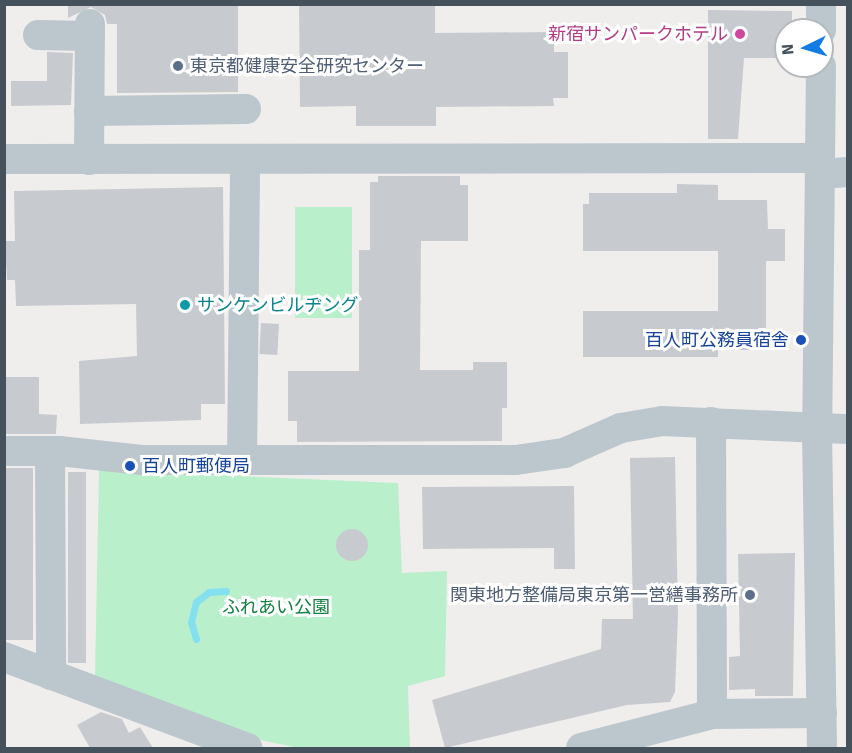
<!DOCTYPE html>
<html>
<head>
<meta charset="utf-8">
<style>
	body { margin:0 }
	#map { position:relative; width:852px; height:753px; overflow:hidden; background:#f0eded; font-family:Signika,"Noto Sans JP",sans-serif }
	div>[style] { position:absolute }
	.green>* { inset:0; background:#b9f0cb; transform-origin:0 0 }
	.stream>* { height:7px; margin:-3.5px; padding:0 3.5px; transform-origin:3.5px; border-radius:3.5px; background:#84e0ef }
	.building>* { inset:0; background:#c7cbd0; transform-origin:0 0 }
	.round { border-radius:50% }
	.minor>* { height:30px; margin:-15px; padding:0 15px; transform-origin:15px; border-radius:15px; background:#bbc6cd }
	.dots>* { width:16px; height:16px; translate:-50% -50%; box-sizing:border-box; border:3px solid #fff; border-radius:50% }
	span { translate:-50% -50%; white-space:nowrap; text-align:center; line-height:1.15; -webkit-text-stroke:6px #fff; paint-order:stroke }
	.hotel-label { font-size:18px; color:#b23c85 }
	.right { translate:-100% -50%; text-align:right }
	.service-label { font-size:18px; color:#4e5e75 }
	.left { translate:0 -50%; text-align:left }
	.culture-label { font-size:18px; color:#0d838f }
	.transit-label { font-size:18px; color:#164399 }
	.park-label { font-size:18px; color:#138042 }
	.frame { position:absolute; inset:0; border:6px solid #45525c; pointer-events:none }
	.north { position:absolute; left:774px; top:18px; width:60px; height:60px; box-sizing:border-box; background:#fff; border:2px solid #b5babe; border-radius:50%; rotate:265deg; font-size:16px; font-weight:700; line-height:24px; text-align:center; color:#45525c }
	.north::after { content:''; display:block; margin:auto; width:21px; height:27px; background:#117ce6; clip-path:polygon(50% 0,100% 100%,50% 72%,0 100%) }
</style>
</head>
<body>
<div id="map">
	<div class="green">
		<i style="left:295px;top:207px;width:57px;height:111px"></i>
		<i style="clip-path:polygon(99px 470px,398px 483px,402px 573px,447px 571px,445px 676px,408px 686px,410px 748px,299px 748px,260px 740px,95px 677px)"></i>
	</div>
	<div class="stream">
		<i style="left:196px;top:639px;width:18px;rotate:-106deg"></i>
		<i style="left:191px;top:622px;width:21px;rotate:-76deg"></i>
		<i style="left:196px;top:602px;width:16px;rotate:-38deg"></i>
		<i style="left:209px;top:592px;width:17px;rotate:-3deg"></i>
	</div>
	<div class="building">
		<i style="clip-path:polygon(238px 4px,238px 92px,117px 93px,117px 24px,107px 24px,105px 15px,91px 7px,68px 18px,68px 5px)"></i>
		<i style="clip-path:polygon(299px 4px,435px 4px,435px 33px,554px 32px,554px 52px,568px 52px,568px 98px,553px 98px,554px 106px,436px 107px,436px 126px,356px 126px,356px 106px,300px 107px)"></i>
		<i style="clip-path:polygon(708px 10px,792px 11px,792px 30px,786px 30px,786px 58px,744px 58px,738px 139px,708px 139px)"></i>
		<i style="clip-path:polygon(47px 52px,73px 53px,71px 105px,11px 106px,11px 81px,47px 81px)"></i>
		<i style="clip-path:polygon(378px 176px,460px 176px,460px 185px,468px 185px,468px 241px,421px 241px,420px 370px,473px 370px,473px 362px,507px 362px,507px 408px,502px 408px,502px 441px,297px 442px,297px 421px,288px 421px,288px 371px,359px 371px,359px 250px,370px 250px,370px 182px,378px 182px)"></i>
		<i style="clip-path:polygon(677px 184px,718px 185px,718px 200px,767px 200px,768px 229px,785px 229px,785px 261px,766px 261px,766px 350px,718px 350px,718px 357px,583px 357px,583px 311px,718px 311px,718px 251px,583px 251px,583px 204px,589px 204px,589px 193px,677px 193px)"></i>
		<i style="clip-path:polygon(223px 187px,225px 404px,201px 404px,201px 420px,80px 424px,79px 361px,137px 356px,136px 304px,16px 306px,15px 280px,7px 280px,5px 241px,15px 241px,14px 191px)"></i>
		<i style="left:261px;top:323px;width:18px;height:31px;rotate:3deg"></i>
		<i style="clip-path:polygon(4px 377px,39px 377px,39px 414px,57px 415px,56px 434px,4px 434px)"></i>
		<i style="clip-path:polygon(675px 457px,678px 615px,675px 692px,670px 702px,627px 705px,445px 748px,432px 700px,601px 649px,602px 619px,633px 619px,630px 458px)"></i>
		<i style="left:4px;top:468px;width:29px;height:172px"></i>
		<i style="left:68px;top:472px;width:18px;height:191px"></i>
		<i style="clip-path:polygon(574px 486px,575px 569px,554px 569px,554px 548px,423px 549px,422px 487px)"></i>
		<i class="round" style="left:336px;top:529px;width:32px;height:32px"></i>
		<i style="clip-path:polygon(795px 553px,793px 696px,755px 696px,755px 689px,729px 690px,729px 657px,740px 656px,738px 554px)"></i>
		<i style="clip-path:polygon(101px 712px,122px 719px,129px 733px,140px 727px,153px 748px,90px 748px,77px 725px)"></i>
	</div>
	<div class="minor">
		<i style="left:821px;top:30px;width:26px;rotate:-90deg"></i>
		<i style="left:38px;top:35px;width:52px;rotate:1.1deg"></i>
		<i style="left:821px;top:66px;width:364px;rotate:90.6deg"></i>
		<i style="left:817px;top:430px;width:318px;rotate:89.1deg"></i>
		<i style="left:89px;top:111px;width:157px;rotate:-0.7deg"></i>
		<i style="left:4px;top:159px;width:816px;rotate:-0.07deg"></i>
		<i style="left:89px;top:160px;width:136px;rotate:-89.6deg"></i>
		<i style="left:820px;top:174px;width:28px;rotate:-4deg"></i>
		<i style="left:711px;top:422px;width:292px;rotate:89.8deg"></i>
		<i style="left:4px;top:451px;width:55px"></i>
		<i style="left:59px;top:451px;width:83px;rotate:6.2deg"></i>
		<i style="left:142px;top:460px;width:374px"></i>
		<i style="left:516px;top:460px;width:49px;rotate:-8.3deg"></i>
		<i style="left:564px;top:453px;width:62px;rotate:-23.7deg"></i>
		<i style="left:621px;top:428px;width:42px;rotate:-9.7deg"></i>
		<i style="left:662px;top:421px;width:186px;rotate:2.5deg"></i>
		<i style="left:50px;top:451px;width:224px;rotate:89.7deg"></i>
		<i style="left:242px;top:461px;width:301px;rotate:-89.4deg"></i>
		<i style="left:4px;top:657px;width:260px;rotate:20.5deg"></i>
		<i style="left:581px;top:748px;width:135px;rotate:-14.5deg"></i>
		<i style="left:712px;top:714px;width:110px;rotate:-0.5deg"></i>
	</div>
	<div class="dots">
		<i style="left:740px;top:34px;background:#d1479c"></i>
		<i style="left:178px;top:66px;background:#5c6f8a"></i>
		<i style="left:185px;top:305px;background:#0f9aa8"></i>
		<i style="left:801px;top:340px;background:#1a4fb4"></i>
		<i style="left:130px;top:466px;background:#1a4fb4"></i>
		<i style="left:750px;top:595px;background:#5c6f8a"></i>
	</div>
	<div class="hotel-label">
		<span class="right" style="left:728px;top:34px">新宿サンパークホテル</span>
	</div>
	<div class="service-label">
		<span class="left" style="left:190px;top:66px">東京都健康安全研究センター</span>
		<span class="right" style="left:738px;top:595px">関東地方整備局東京第一営繕事務所</span>
	</div>
	<div class="culture-label">
		<span class="left" style="left:197px;top:305px">サンケンビルヂング</span>
	</div>
	<div class="transit-label">
		<span class="right" style="left:789px;top:340px">百人町公務員宿舎</span>
		<span class="left" style="left:142px;top:466px">百人町郵便局</span>
	</div>
	<div class="park-label">
		<span style="left:276px;top:607px">ふれあい公園</span>
	</div>
	<div class="frame"></div>
	<div class="north">N</div>
</div>
</body>
</html>
